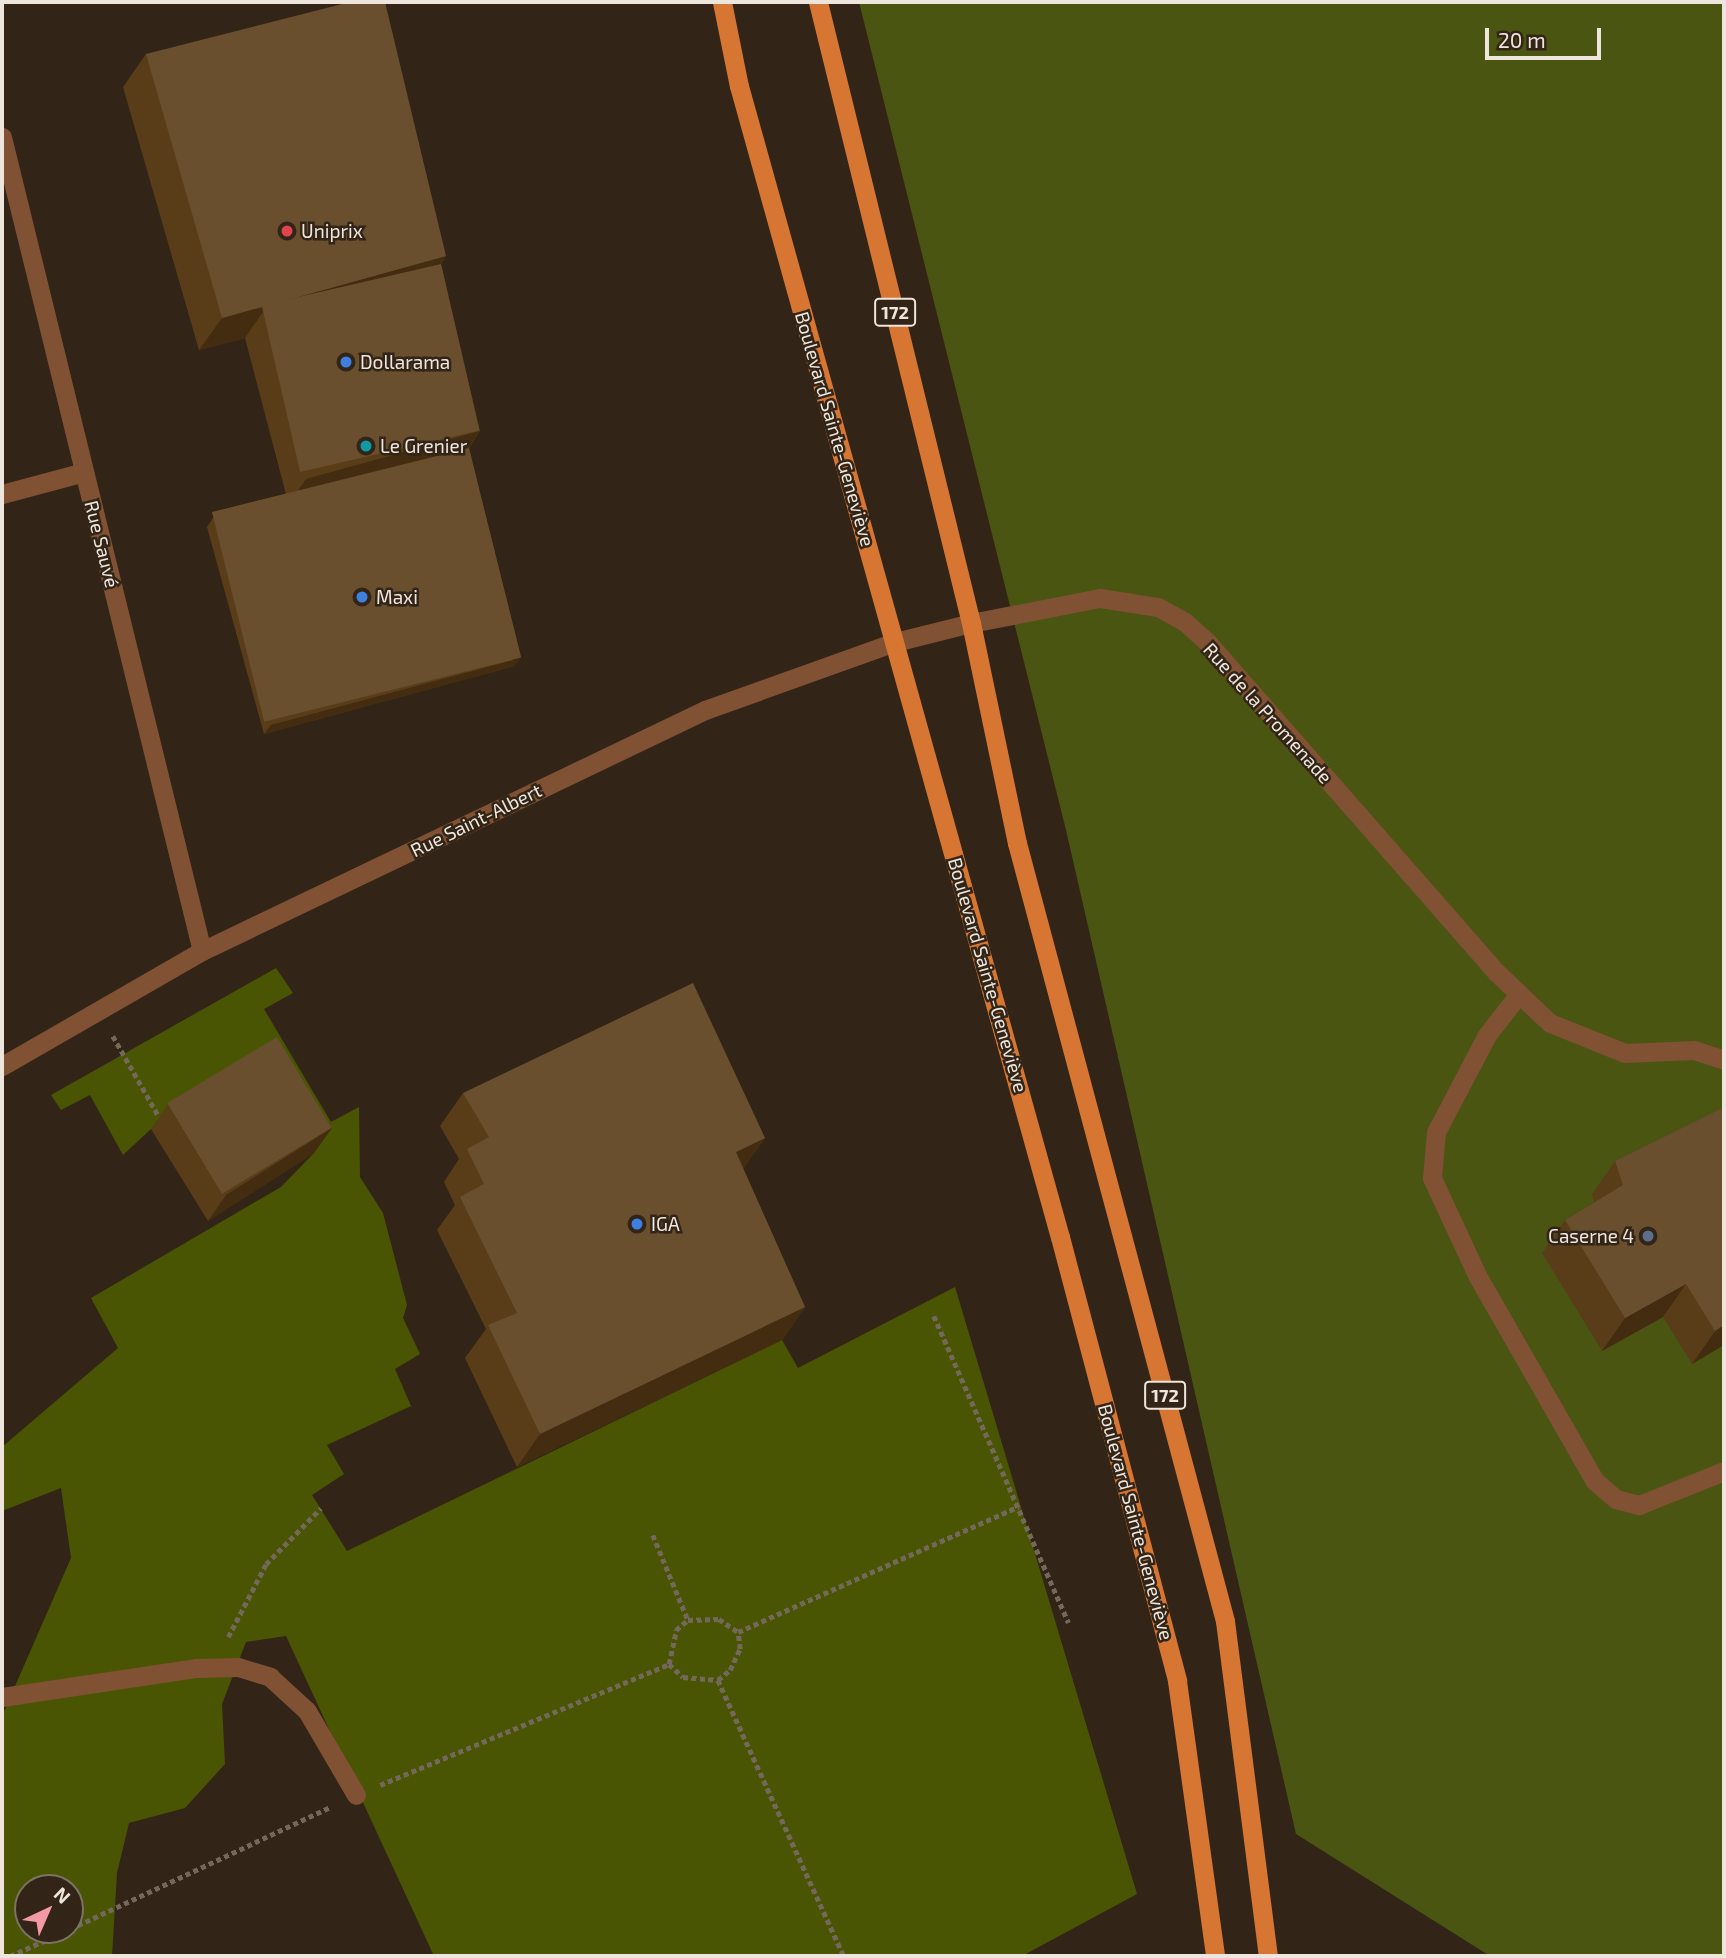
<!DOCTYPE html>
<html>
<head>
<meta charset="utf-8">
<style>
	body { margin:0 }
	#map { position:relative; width:1726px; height:1958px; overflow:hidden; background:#322517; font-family:"Exo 2",sans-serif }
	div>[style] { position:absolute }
	.green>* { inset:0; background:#495503 }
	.forest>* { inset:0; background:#4a5512 }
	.path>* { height:4.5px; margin-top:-2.25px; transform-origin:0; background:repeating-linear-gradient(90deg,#73685b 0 5px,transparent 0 8.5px) }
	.service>* { height:19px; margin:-9.5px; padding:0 9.5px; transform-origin:9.5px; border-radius:9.5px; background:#805133 }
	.minor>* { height:19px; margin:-9.5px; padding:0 9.5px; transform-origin:9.5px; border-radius:9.5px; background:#805133 }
	.tertiary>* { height:19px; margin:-9.5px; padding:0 9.5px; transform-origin:9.5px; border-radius:9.5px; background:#805133 }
	.primary>* { height:19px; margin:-9.5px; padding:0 9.5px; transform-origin:9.5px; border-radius:9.5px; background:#d77532 }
	.wall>* { inset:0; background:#593d19 }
	.shaded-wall>* { inset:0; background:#432c0f }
	.building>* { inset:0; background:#694f2e; transform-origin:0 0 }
	.dots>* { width:19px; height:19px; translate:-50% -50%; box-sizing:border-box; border:4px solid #322517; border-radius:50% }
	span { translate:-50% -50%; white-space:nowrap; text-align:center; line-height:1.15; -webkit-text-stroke:5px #322517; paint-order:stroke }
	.shield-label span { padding:2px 5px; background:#322517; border:2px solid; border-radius:5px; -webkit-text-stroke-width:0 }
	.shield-label { font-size:18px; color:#eee5dc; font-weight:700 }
	.poi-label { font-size:19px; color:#eee5dc }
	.left { translate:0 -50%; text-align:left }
	.right { translate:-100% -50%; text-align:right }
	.street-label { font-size:19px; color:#eee5dc }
	.frame { position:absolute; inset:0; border:4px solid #eee5dc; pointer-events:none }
	.north { position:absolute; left:14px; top:1874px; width:70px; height:70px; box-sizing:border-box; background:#322517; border:2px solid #7d7266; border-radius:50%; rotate:44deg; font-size:19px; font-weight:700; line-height:28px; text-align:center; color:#eee5dc }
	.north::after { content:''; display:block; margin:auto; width:24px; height:32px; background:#f49aa6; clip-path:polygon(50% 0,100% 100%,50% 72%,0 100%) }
	.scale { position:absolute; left:1485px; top:28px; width:116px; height:32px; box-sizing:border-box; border:4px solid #eee5dc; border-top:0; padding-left:9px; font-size:21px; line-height:24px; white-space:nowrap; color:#eee5dc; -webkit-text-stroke:5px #322517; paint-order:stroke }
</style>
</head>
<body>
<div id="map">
	<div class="green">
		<i style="clip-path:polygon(evenodd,276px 968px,293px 993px,264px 1009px,331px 1122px,359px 1107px,360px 1177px,383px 1213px,407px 1305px,403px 1318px,420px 1354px,395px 1369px,411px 1406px,327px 1445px,344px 1474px,312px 1495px,347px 1551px,782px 1340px,798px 1368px,955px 1287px,1137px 1894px,1022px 1956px,434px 1956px,286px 1636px,246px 1642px,222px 1704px,225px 1764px,185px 1808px,129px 1823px,117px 1873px,112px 1956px,2px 1956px,2px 1716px,71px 1558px,61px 1488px,2px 1511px,2px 1447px,118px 1348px,91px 1298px,281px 1187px,314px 1153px,151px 1129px,123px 1155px,90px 1095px,61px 1110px,51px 1095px,276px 968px,28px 1888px,70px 1888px,70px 1930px,28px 1930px,28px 1888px)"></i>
	</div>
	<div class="forest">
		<i style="clip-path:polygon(859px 2px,1724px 2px,1724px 1956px,1490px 1956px,1296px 1834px,1066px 830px)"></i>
	</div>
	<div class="path">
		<i style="left:113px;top:1036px;width:99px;rotate:60.3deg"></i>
		<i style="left:934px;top:1316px;width:335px;rotate:66.3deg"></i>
		<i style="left:653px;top:1535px;width:92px;rotate:67.6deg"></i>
		<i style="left:228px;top:1637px;width:82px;rotate:-62.5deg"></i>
		<i style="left:266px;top:1564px;width:78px;rotate:-45.5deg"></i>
		<i style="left:669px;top:1664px;width:35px;rotate:-78deg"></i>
		<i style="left:676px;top:1630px;width:16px;rotate:-40deg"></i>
		<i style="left:688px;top:1620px;width:31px;rotate:-2deg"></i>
		<i style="left:719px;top:1619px;width:23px;rotate:34deg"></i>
		<i style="left:718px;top:1680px;width:303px;rotate:65.5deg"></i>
		<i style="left:380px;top:1785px;width:313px;rotate:-22.7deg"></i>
		<i style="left:669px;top:1664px;width:19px;rotate:43deg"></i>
		<i style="left:683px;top:1677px;width:35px;rotate:5deg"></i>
		<i style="left:718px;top:1680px;width:16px;rotate:-40deg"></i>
		<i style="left:730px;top:1670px;width:23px;rotate:-65deg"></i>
		<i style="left:740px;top:1649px;width:17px;rotate:-97deg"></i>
		<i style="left:738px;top:1632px;width:307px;rotate:-24.1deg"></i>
		<i style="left:70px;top:1929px;width:288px;rotate:-25.1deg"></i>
		<i style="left:10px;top:1956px;width:64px;rotate:-24.1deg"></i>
	</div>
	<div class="service">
		<i style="left:971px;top:623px;width:131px;rotate:-11deg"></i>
		<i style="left:1100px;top:598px;width:59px;rotate:8.8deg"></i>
		<i style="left:1158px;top:607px;width:31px;rotate:29deg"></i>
		<i style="left:1185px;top:622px;width:31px;rotate:42deg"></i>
		<i style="left:1208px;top:643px;width:437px;rotate:48.8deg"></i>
		<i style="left:1496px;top:972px;width:74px;rotate:43.4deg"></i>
		<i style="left:1550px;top:1023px;width:81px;rotate:21.8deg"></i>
		<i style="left:1625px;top:1053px;width:69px;rotate:-2.5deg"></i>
		<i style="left:1694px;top:1050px;width:32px;rotate:18deg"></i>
		<i style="left:1519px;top:994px;width:52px;rotate:128deg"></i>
		<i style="left:1487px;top:1035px;width:110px;rotate:117.7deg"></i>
		<i style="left:1436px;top:1132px;width:46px;rotate:95deg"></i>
		<i style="left:1432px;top:1178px;width:109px;rotate:65.1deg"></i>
		<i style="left:1478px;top:1277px;width:235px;rotate:60.2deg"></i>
		<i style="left:1595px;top:1481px;width:28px;rotate:41deg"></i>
		<i style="left:1616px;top:1499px;width:24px;rotate:15deg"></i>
		<i style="left:1639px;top:1505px;width:92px;rotate:-21.8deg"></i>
		<i style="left:2px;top:1697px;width:197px;rotate:-8.5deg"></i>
		<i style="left:197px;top:1668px;width:41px;rotate:-1.4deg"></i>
		<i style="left:238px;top:1667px;width:34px;rotate:17deg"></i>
		<i style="left:270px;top:1677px;width:50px;rotate:42.6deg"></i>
		<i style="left:307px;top:1711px;width:97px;rotate:59.7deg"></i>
	</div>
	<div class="minor">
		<i style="left:2px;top:137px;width:838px;rotate:76.2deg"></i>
		<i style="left:2px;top:494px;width:85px;rotate:-15deg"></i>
	</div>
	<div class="tertiary">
		<i style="left:2px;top:1066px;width:231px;rotate:-29.9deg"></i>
		<i style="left:202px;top:951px;width:558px;rotate:-25.6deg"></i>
		<i style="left:705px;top:710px;width:202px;rotate:-19.7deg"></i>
		<i style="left:895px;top:642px;width:78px;rotate:-14deg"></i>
	</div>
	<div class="primary">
		<i style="left:722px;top:2px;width:86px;rotate:78.6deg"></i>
		<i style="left:739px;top:86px;width:1195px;rotate:74.42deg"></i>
		<i style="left:1060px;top:1237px;width:459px;rotate:75.2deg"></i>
		<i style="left:1177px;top:1681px;width:278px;rotate:82.1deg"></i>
		<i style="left:818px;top:2px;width:640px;rotate:76.16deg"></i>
		<i style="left:971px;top:623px;width:225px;rotate:78.2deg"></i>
		<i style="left:1017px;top:843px;width:805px;rotate:75.03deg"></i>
		<i style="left:1225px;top:1621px;width:338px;rotate:82.7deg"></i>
	</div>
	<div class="wall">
		<i style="clip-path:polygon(146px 54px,446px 256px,441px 264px,480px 431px,469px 448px,515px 666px,264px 734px,207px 527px,213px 518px,287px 498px,245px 338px,199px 350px,123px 87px)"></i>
		<i style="clip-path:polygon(463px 1093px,765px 1138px,743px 1169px,805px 1307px,782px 1340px,517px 1467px,465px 1358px,486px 1329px,437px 1230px,455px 1205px,444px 1182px,459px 1159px,440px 1126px)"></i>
		<i style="clip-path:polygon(168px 1104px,332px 1128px,314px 1153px,208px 1221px,151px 1129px)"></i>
		<i style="clip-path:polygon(1724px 1107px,1724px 1345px,1692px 1364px,1663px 1317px,1602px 1351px,1542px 1253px,1565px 1220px,1594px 1202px,1592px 1194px,1615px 1161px)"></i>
	</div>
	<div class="shaded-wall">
		<i style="clip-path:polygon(446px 256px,423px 289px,263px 312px,245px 338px,199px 350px,222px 318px)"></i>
		<i style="clip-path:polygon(480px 431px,462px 457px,288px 505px,306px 479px)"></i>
		<i style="clip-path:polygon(521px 658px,515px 666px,264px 734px,271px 725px)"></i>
		<i style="clip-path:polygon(332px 1128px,314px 1153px,208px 1221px,226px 1195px)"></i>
		<i style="clip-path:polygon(765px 1138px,742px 1171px,736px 1152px)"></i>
		<i style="clip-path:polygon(1686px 1284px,1663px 1317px,1602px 1351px,1625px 1318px)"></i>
		<i style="clip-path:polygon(805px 1307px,782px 1340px,517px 1467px,540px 1434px)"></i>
		<i style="clip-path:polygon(1724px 1325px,1724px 1345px,1692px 1364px,1715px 1331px)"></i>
	</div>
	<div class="building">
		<i style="clip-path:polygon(350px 2px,385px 2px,446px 256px,222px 318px,146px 54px)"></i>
		<i style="left:441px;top:264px;width:171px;height:184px;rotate:77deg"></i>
		<i style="left:469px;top:448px;width:216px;height:265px;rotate:76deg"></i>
		<i style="clip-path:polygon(693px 983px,765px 1138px,736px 1152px,805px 1307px,540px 1434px,488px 1325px,517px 1313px,460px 1197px,484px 1184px,467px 1149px,489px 1137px,463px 1093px)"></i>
		<i style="left:277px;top:1037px;width:106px;height:128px;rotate:59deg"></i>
		<i style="clip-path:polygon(1724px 1107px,1724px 1325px,1715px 1331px,1686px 1284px,1625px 1318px,1565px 1220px,1623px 1185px,1615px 1161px)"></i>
	</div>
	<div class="dots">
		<i style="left:287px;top:231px;background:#e0444e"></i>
		<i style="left:346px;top:362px;background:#3f7fe0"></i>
		<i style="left:366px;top:446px;background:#0f9aa8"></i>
		<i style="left:362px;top:597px;background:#3f7fe0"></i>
		<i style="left:637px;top:1224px;background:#3f7fe0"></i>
		<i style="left:1648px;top:1236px;background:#5c6f8a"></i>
	</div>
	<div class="shield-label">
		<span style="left:895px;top:312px">172</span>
		<span style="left:1165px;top:1395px">172</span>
	</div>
	<div class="poi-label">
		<span class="left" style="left:301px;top:231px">Uniprix</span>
		<span class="left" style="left:360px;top:362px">Dollarama</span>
		<span class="left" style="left:380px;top:446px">Le Grenier</span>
		<span class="left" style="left:376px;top:597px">Maxi</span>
		<span class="left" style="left:651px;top:1224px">IGA</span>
		<span class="right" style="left:1634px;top:1236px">Caserne 4</span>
	</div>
	<div class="street-label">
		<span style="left:835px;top:429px;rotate:74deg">Boulevard Sainte-Geneviève</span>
		<span style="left:102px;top:544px;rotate:76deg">Rue Sauvé</span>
		<span style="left:1268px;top:713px;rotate:48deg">Rue de la Promenade</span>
		<span style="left:476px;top:820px;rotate:-26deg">Rue Saint-Albert</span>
		<span style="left:988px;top:975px;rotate:74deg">Boulevard Sainte-Geneviève</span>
		<span style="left:1136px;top:1522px;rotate:75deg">Boulevard Sainte-Geneviève</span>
	</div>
	<div class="frame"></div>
	<div class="north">N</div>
	<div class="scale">20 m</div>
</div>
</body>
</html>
